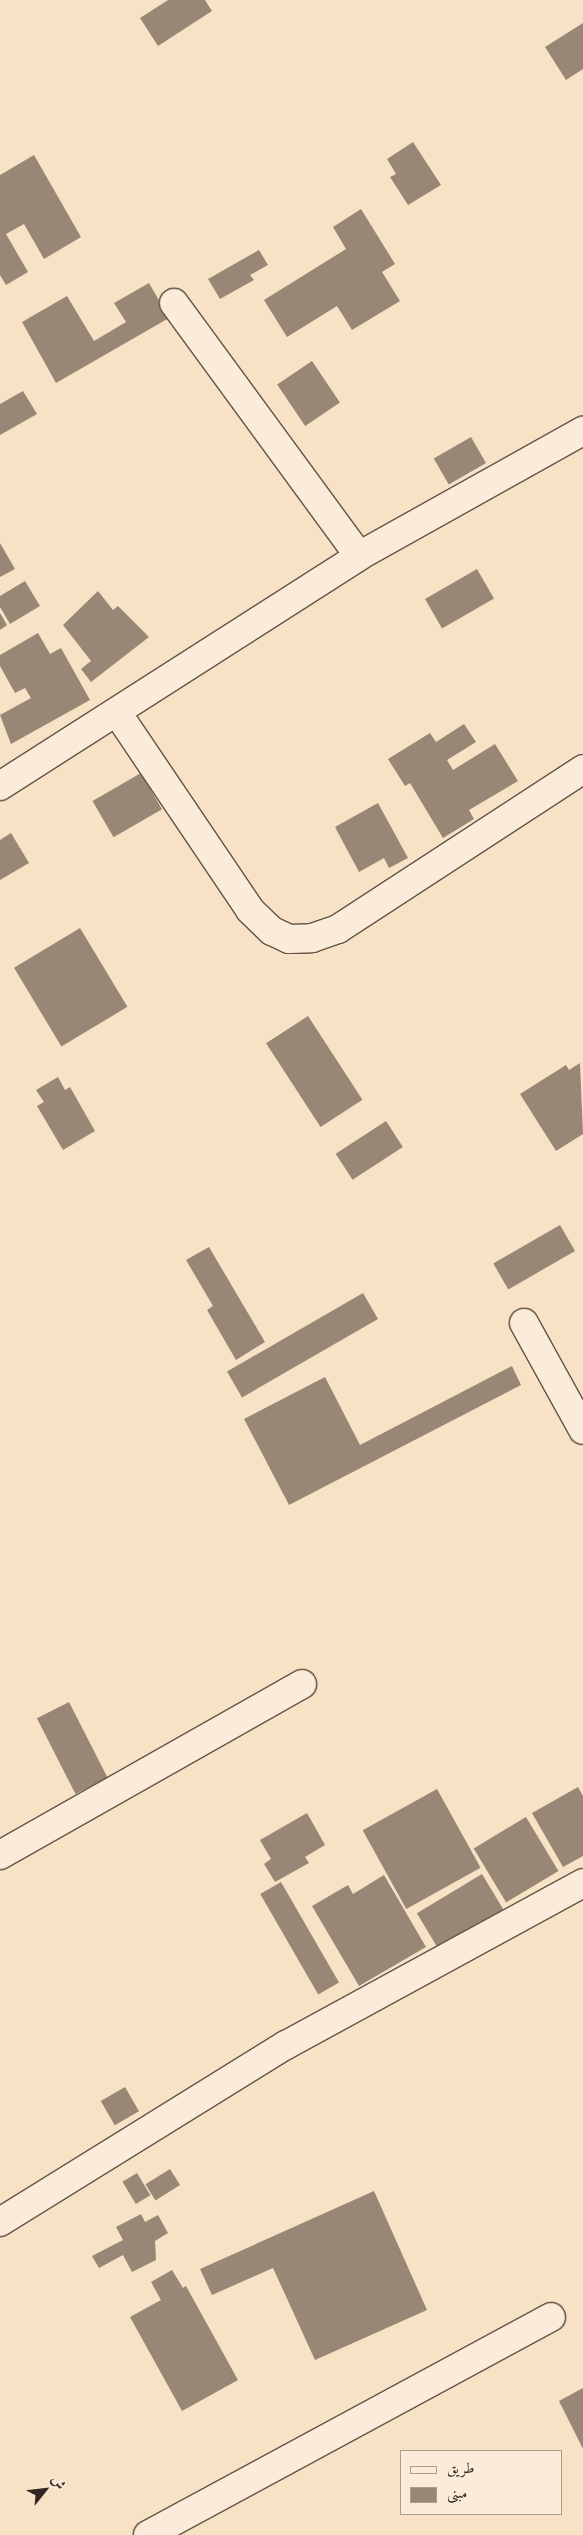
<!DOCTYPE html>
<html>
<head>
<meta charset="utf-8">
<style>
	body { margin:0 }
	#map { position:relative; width:583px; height:2535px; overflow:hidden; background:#f7e2c5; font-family:Cardo,Amiri,serif }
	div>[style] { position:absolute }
	.building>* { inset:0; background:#998775; transform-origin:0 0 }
	.roads { filter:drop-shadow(1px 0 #645448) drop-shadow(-1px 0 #645448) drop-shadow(0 1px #645448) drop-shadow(0 -1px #645448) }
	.street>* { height:28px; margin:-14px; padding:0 14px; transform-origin:14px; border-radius:14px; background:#faecd9 }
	span { translate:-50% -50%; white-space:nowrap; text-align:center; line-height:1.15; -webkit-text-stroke:5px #faecd9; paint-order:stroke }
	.legend { position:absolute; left:400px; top:2450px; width:162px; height:65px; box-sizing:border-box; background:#faecd9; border:1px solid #aa9c8f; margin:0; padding:6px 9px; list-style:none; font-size:15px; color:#33251f }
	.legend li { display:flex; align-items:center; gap:10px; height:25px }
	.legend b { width:25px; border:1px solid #aa9c8f }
	.north { position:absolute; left:20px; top:2465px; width:50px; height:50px; -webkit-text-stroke:4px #faecd9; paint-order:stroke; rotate:61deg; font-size:14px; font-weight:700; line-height:20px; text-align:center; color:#33251f }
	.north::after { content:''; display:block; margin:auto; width:18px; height:22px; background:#33251f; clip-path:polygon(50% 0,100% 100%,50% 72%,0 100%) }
</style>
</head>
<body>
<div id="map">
	<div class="building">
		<i style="clip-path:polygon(168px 0,205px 0,212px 11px,158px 46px,140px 18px)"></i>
		<i style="clip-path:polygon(583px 23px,583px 69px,566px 80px,545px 47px)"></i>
		<i style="clip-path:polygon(413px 142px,441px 185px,408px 205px,390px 177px,396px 174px,387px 159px)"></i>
		<i style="clip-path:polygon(34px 155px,81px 237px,44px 259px,24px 224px,6px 234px,28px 272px,6px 285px,0 275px,0 175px)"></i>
		<i style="clip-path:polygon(361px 209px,395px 264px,382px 272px,400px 301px,352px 330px,337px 306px,287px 337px,264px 300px,346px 249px,333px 227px)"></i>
		<i style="clip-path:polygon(259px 250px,268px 265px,250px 275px,254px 280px,220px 299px,208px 279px)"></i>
		<i style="clip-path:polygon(149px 283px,169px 318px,56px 383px,22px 322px,67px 296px,94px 341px,126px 322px,114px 303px)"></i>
		<i style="left:312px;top:361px;width:50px;height:42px;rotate:56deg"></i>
		<i style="clip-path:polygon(23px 391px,37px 414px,0 435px,0 404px)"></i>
		<i style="left:471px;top:437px;width:30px;height:43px;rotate:60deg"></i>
		<i style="clip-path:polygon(0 543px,15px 569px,0 577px)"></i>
		<i style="left:477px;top:569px;width:34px;height:60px;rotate:60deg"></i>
		<i style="clip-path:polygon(25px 581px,40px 606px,10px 624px,0 607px,0 596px)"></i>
		<i style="clip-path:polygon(98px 591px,113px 610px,118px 606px,149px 637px,91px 682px,81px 669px,91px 661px,63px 625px)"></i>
		<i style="clip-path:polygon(0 613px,7px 625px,0 630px)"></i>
		<i style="clip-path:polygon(38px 633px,50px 654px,61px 648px,90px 700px,11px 744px,0 715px,31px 698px,25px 688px,15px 693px,0 666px,0 655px)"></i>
		<i style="clip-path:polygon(464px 724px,476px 742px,447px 760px,453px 770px,495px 744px,518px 781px,469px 810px,474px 819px,443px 838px,410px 783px,405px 786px,388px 759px,430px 733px,436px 742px)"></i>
		<i style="left:141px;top:773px;width:42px;height:56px;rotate:60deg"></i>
		<i style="clip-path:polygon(378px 803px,408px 858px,389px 868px,384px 858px,359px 872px,335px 827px)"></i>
		<i style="clip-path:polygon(11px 833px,29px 863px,0 880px,0 840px)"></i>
		<i style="left:80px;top:928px;width:92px;height:77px;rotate:59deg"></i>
		<i style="left:308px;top:1016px;width:100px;height:50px;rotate:57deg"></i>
		<i style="clip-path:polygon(580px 1063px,583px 1134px,556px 1151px,520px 1094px,566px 1065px,569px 1070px)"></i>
		<i style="clip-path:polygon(58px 1077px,65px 1090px,70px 1087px,95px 1131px,63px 1150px,37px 1106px,44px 1102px,36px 1090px)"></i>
		<i style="left:386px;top:1121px;width:31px;height:60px;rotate:57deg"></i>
		<i style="left:560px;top:1225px;width:30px;height:77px;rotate:60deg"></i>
		<i style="clip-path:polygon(209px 1247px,265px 1342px,236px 1360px,207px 1310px,213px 1306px,186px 1260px)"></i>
		<i style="left:363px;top:1293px;width:30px;height:157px;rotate:60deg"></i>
		<i style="clip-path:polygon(512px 1366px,521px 1385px,289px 1505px,244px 1419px,325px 1377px,360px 1445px)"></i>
		<i style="left:69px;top:1702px;width:85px;height:36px;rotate:63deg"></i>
		<i style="clip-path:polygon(578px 1787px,583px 1796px,583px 1856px,563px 1867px,532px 1813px)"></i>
		<i style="left:437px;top:1789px;width:90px;height:85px;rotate:61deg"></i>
		<i style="clip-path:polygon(307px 1813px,325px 1845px,305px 1857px,309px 1863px,275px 1882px,264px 1864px,271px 1859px,260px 1840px)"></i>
		<i style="left:526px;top:1817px;width:63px;height:61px;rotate:59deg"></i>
		<i style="left:482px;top:1874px;width:45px;height:76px;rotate:59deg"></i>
		<i style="clip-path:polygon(384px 1875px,426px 1947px,359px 1986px,312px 1906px,348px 1885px,353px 1894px)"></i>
		<i style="left:281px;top:1882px;width:116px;height:24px;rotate:60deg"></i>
		<i style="left:125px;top:2087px;width:28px;height:28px;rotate:60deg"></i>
		<i style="left:170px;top:2169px;width:19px;height:29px;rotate:58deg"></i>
		<i style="left:137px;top:2173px;width:26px;height:17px;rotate:59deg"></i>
		<i style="clip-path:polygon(374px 2191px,427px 2310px,315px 2360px,273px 2268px,212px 2295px,200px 2269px)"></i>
		<i style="clip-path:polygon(141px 2214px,145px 2222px,158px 2215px,168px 2233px,155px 2241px,156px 2260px,132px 2272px,123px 2255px,99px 2268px,92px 2256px,123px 2240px,116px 2227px)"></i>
		<i style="clip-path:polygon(172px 2270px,183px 2288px,186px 2286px,238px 2380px,182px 2411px,130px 2317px,161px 2300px,151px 2282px)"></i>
		<i style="clip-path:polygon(583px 2388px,583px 2449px,559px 2401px)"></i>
	</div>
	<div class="roads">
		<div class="street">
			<i style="left:174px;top:303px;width:313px;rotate:53.8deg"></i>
			<i style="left:118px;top:714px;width:236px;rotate:56deg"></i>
			<i style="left:250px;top:910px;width:30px;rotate:44deg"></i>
			<i style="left:272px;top:931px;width:19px;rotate:25deg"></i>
			<i style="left:289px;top:939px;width:23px;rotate:-2deg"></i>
			<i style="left:312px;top:938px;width:28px;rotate:-19deg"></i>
			<i style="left:338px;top:929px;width:293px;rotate:-33.1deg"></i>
			<i style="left:0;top:786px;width:426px;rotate:-32.6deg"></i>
			<i style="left:359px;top:556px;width:257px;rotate:-29.2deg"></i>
			<i style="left:524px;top:1323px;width:122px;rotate:61.1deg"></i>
			<i style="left:0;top:1855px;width:347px;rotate:-29.5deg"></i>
			<i style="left:0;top:2222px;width:336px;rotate:-31.8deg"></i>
			<i style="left:286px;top:2045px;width:338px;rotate:-28.6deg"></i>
			<i style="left:148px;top:2535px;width:458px;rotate:-28.4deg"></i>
		</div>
	</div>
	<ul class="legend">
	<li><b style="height:6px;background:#faecd9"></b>طريق</li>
	<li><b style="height:14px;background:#998775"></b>مبنى</li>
	</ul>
	<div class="north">ش</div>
</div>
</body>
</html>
